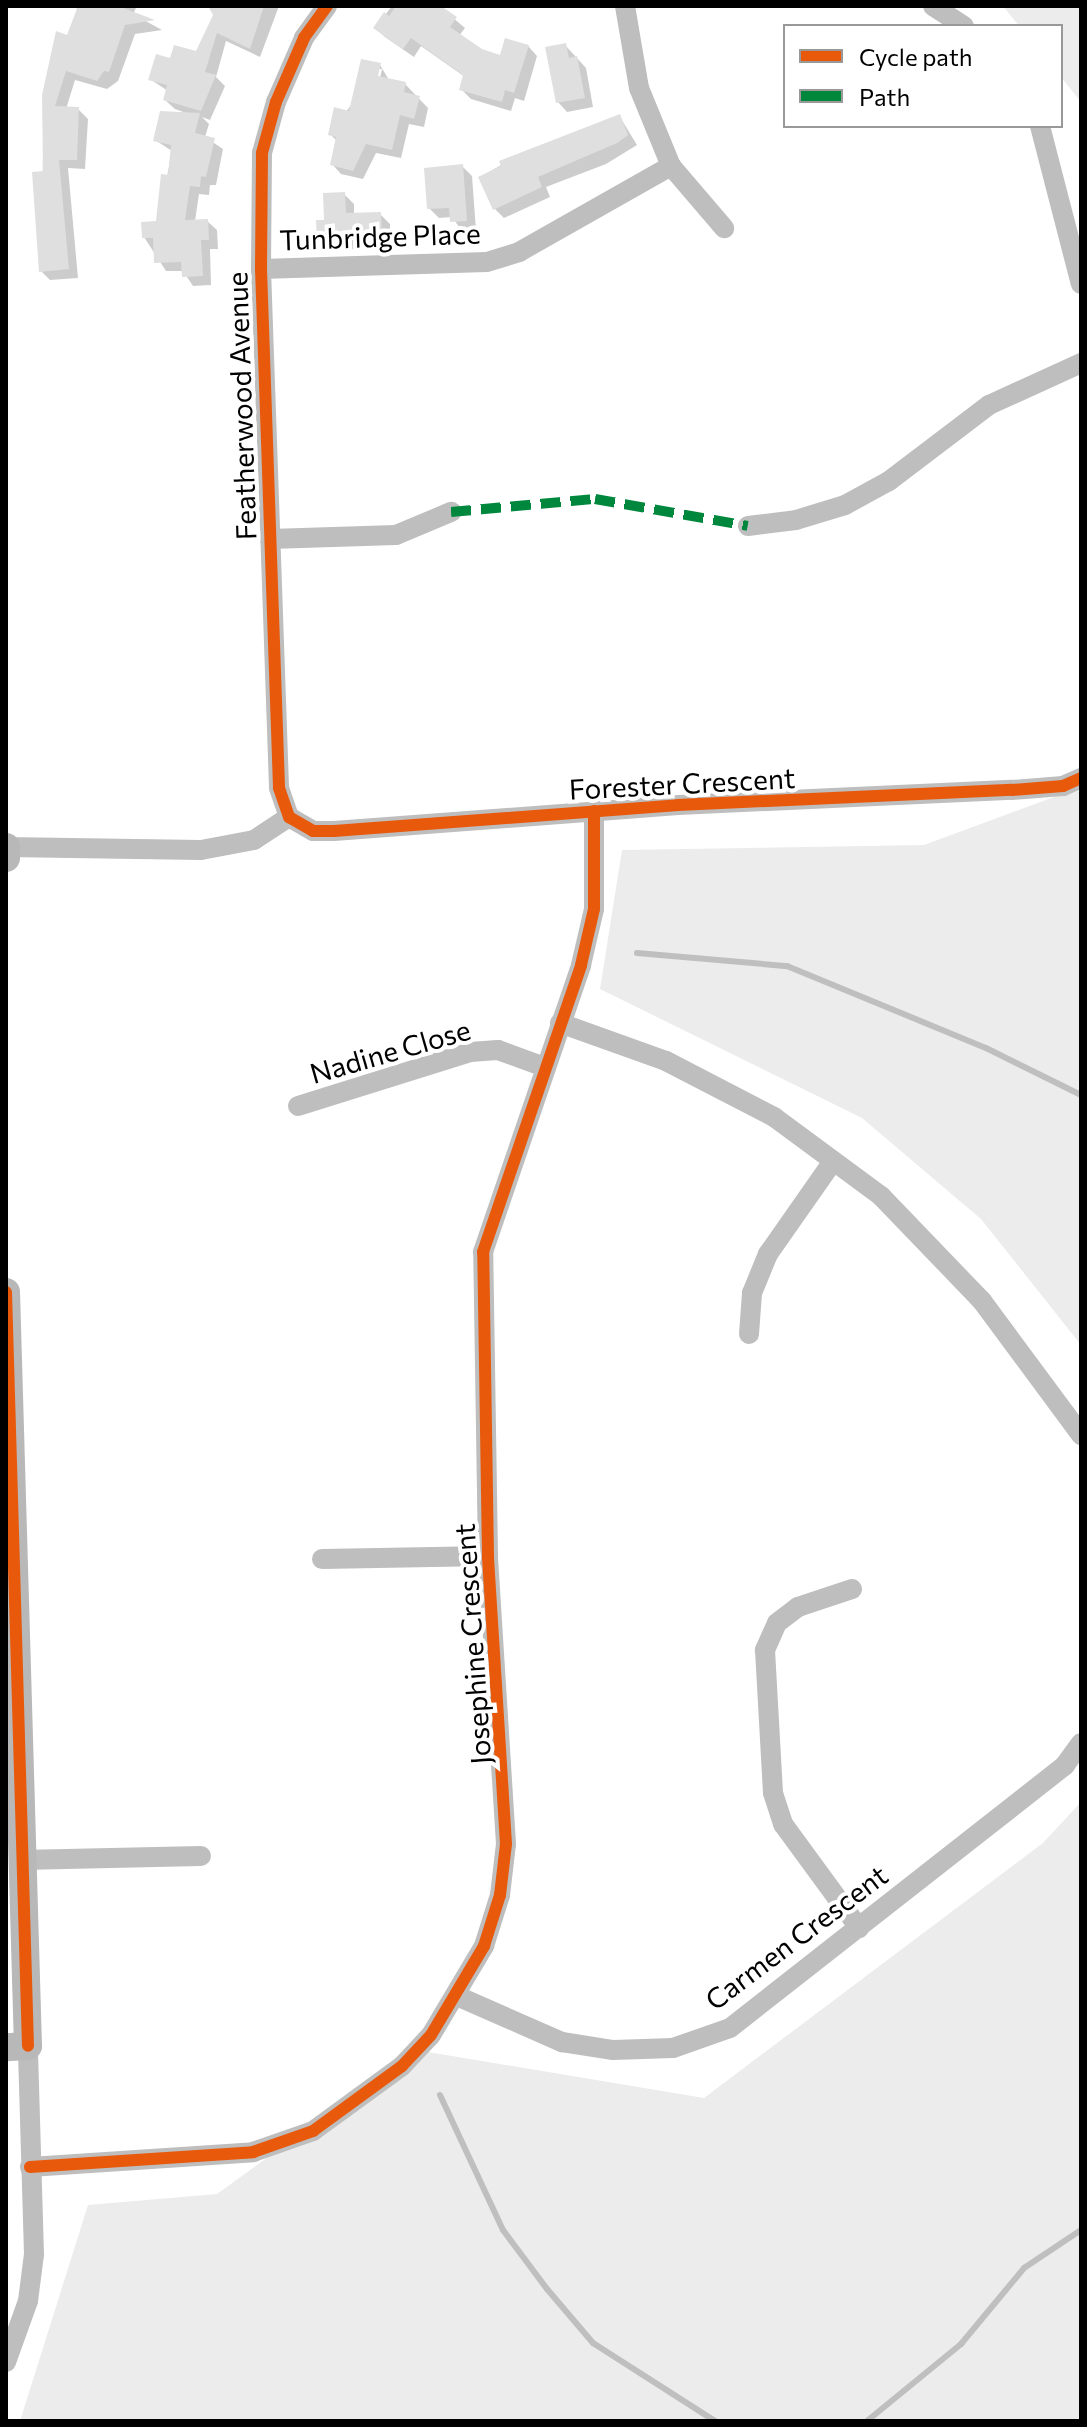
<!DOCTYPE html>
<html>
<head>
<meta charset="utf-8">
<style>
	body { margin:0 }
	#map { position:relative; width:1087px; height:2427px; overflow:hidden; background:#fff; font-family:Commissioner,sans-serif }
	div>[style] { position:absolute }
	.green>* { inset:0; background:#ececec }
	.shadow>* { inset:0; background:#0003 }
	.stream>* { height:6px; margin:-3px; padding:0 3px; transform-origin:3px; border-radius:3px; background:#bfbfbf }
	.building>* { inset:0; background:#dfdfdf }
	.street>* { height:20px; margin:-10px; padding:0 10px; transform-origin:10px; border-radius:10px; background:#bebebe }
	.secondary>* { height:28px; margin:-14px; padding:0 14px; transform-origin:14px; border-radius:14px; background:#b8b8b8 }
	.quiet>* { height:10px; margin-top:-5px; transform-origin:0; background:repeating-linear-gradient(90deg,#00873e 0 20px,transparent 0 30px) }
	.cycleway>* { height:12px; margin:-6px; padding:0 6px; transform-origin:6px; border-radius:6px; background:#e8590c }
	span { translate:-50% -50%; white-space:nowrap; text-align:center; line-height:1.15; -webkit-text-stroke:8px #fff; paint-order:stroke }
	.street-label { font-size:28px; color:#000 }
	.frame { position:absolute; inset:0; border:8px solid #000; pointer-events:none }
	.legend { position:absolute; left:783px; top:24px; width:280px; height:104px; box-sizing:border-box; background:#fff; border:2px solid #999; margin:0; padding:10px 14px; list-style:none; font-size:24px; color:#000 }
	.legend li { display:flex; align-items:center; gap:16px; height:40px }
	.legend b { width:40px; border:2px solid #999 }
</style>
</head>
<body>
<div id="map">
	<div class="green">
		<i style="clip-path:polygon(1003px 6px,1081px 6px,1081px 102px,1061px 77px,1061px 26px,1019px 26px)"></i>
		<i style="clip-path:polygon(1081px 787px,1081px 1345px,981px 1219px,862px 1118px,600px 989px,622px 850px,924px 845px)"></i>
		<i style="clip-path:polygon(1081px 1802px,1081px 2421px,20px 2421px,88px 2205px,217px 2194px,416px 2050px,704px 2098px,1043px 1843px)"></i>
	</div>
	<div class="shadow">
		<i style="clip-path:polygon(73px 6px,137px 6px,133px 14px,162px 30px,135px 34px,118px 81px,107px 89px,75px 80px,66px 109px,78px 109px,88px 119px,85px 169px,68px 168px,78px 278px,50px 280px,41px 271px,44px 95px,79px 10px)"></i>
		<i style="clip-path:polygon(211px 6px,279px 6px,260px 57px,226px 41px,216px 77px,225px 86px,210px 120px,202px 117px,209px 124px,205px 137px,223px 149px,216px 185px,210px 185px,209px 195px,199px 194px,195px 221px,207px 221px,217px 230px,218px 249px,210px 249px,211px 285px,193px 286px,183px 271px,166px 271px,144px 237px,158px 223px,172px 151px,155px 140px,186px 113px,175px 109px,165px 100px,168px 91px,150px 79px,171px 61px,197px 53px,215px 15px)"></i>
		<i style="clip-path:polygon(392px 6px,439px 6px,465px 28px,459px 36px,481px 51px,502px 57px,528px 46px,537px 56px,524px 101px,515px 98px,511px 111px,471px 99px,461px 89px,465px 77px,421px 46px,414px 57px,385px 37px,375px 28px)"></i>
		<i style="clip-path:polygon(565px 45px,586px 68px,593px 107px,567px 112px,558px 102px)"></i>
		<i style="clip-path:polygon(evenodd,380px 65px,389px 80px,405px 84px,428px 108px,424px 127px,409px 124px,401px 158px,376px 153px,363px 179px,341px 174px,332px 164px,337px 141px,330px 134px,380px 65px,378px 69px,382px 69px,378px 86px,378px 69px)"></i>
		<i style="clip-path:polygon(620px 117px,637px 145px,606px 164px,546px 187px,550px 197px,504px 218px,494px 208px,480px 177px,526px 151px)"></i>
		<i style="clip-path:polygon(462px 166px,472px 176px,476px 230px,462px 231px,452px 217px,439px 218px,429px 208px)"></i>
		<i style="clip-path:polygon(344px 194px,354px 204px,354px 215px,380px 214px,390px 224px,390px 248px,329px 250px,319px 240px)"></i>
	</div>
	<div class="stream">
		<i style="left:637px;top:953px;width:151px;rotate:5deg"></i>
		<i style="left:787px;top:966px;width:215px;rotate:22.4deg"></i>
		<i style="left:986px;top:1048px;width:106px;rotate:26.3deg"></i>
		<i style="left:440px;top:2095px;width:149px;rotate:65deg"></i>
		<i style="left:503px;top:2230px;width:74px;rotate:53.3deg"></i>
		<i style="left:547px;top:2289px;width:71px;rotate:49.6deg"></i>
		<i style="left:593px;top:2343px;width:145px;rotate:32.6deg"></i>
		<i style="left:867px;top:2421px;width:122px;rotate:-39.3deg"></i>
		<i style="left:961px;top:2344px;width:99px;rotate:-50.3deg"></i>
		<i style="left:1024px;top:2268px;width:69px;rotate:-33.7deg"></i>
	</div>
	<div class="building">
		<i style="clip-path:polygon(78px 6px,118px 6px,155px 20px,125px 25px,109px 72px,104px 71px,97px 81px,66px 71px,55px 106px,79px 107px,77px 160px,59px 160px,69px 269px,39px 272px,32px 172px,43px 171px,42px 95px,56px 31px,67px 35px)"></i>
		<i style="clip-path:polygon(208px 6px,264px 6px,250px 49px,217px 33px,205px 72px,216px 75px,201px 111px,163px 100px,167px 85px,148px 80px,156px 54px,170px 58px,174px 45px,196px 51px,213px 15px)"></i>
		<i style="clip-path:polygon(396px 6px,441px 6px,457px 17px,450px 27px,482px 49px,500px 55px,505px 38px,529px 45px,514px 93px,505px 90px,502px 102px,459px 90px,463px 75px,411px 38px,403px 49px,373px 28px,384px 12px,389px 16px)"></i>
		<i style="clip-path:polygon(566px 43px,569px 58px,577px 56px,585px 98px,556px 103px,545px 47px)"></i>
		<i style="clip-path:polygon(361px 59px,381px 63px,378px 76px,406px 82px,404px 92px,420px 96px,414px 119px,400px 115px,392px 150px,366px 144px,353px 171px,330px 165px,336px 137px,328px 135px,334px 107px,349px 111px)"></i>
		<i style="clip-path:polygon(160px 111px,200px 113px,195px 133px,215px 138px,206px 177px,201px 176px,200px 187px,190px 186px,185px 220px,208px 219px,209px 240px,201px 240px,203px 276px,182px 277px,181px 262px,154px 263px,153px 238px,142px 238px,141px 222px,156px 221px,161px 174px,168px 175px,171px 145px,153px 141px)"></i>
		<i style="clip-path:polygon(620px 114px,628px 135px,617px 143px,538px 177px,542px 187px,493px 210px,478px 177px,501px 166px,499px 161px)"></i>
		<i style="clip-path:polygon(463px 164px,467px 221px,450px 222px,449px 208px,427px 209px,424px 168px)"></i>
		<i style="clip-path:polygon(345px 192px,346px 213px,381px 212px,382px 239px,317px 241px,316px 220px,324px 220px,323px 193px)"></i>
	</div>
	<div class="street">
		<i style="left:327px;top:6px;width:39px;rotate:126deg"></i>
		<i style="left:304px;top:38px;width:70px;rotate:113.6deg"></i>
		<i style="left:276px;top:102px;width:53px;rotate:105.4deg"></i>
		<i style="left:262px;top:153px;width:116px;rotate:90.5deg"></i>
		<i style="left:261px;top:269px;width:519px;rotate:88.01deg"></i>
		<i style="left:279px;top:788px;width:31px;rotate:71deg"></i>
		<i style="left:289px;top:817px;width:28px;rotate:30deg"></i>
		<i style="left:313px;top:831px;width:21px"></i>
		<i style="left:334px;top:831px;width:345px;rotate:-4.3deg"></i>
		<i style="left:678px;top:805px;width:334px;rotate:-2.6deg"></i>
		<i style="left:1012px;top:790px;width:51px;rotate:-4.5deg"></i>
		<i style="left:1063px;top:786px;width:20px;rotate:-24deg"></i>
		<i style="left:625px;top:6px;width:83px;rotate:80.3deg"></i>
		<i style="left:639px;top:88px;width:84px;rotate:67.7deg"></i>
		<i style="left:671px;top:166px;width:82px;rotate:49.5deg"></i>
		<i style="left:933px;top:6px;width:37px;rotate:33deg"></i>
		<i style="left:1040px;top:126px;width:163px;rotate:75.5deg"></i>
		<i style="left:261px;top:269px;width:226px;rotate:-1.8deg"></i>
		<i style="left:487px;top:262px;width:34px;rotate:-17deg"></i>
		<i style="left:519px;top:252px;width:175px;rotate:-29.5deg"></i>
		<i style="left:748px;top:526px;width:48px;rotate:-7.1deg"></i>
		<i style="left:796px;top:520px;width:51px;rotate:-17deg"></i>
		<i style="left:845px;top:505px;width:50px;rotate:-28.6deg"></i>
		<i style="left:889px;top:481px;width:126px;rotate:-37.2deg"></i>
		<i style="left:989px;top:405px;width:101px;rotate:-24.5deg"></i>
		<i style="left:270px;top:539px;width:126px;rotate:-1.8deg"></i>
		<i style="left:396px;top:535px;width:60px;rotate:-22.7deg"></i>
		<i style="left:6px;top:847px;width:195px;rotate:0.9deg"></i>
		<i style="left:201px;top:850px;width:54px;rotate:-10.7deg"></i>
		<i style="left:254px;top:840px;width:42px;rotate:-33.3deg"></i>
		<i style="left:560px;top:1023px;width:113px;rotate:19.7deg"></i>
		<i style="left:666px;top:1061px;width:122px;rotate:27.4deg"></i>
		<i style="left:774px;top:1117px;width:133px;rotate:36.4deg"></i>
		<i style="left:881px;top:1196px;width:146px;rotate:46.1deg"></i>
		<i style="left:982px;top:1301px;width:167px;rotate:53.5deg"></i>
		<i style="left:298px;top:1106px;width:180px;rotate:-17.4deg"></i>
		<i style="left:470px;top:1052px;width:28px;rotate:-4deg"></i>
		<i style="left:498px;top:1050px;width:47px;rotate:20deg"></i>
		<i style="left:749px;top:1334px;width:41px;rotate:-85.8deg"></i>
		<i style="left:752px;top:1293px;width:42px;rotate:-67.7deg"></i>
		<i style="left:768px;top:1254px;width:113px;rotate:-55deg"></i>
		<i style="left:322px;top:1559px;width:166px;rotate:-1deg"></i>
		<i style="left:852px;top:1589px;width:57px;rotate:161.6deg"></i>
		<i style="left:798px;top:1607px;width:26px;rotate:143deg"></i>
		<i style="left:777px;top:1623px;width:30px;rotate:114deg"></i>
		<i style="left:765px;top:1650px;width:143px;rotate:86.8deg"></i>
		<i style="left:773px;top:1793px;width:33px;rotate:72deg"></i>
		<i style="left:783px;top:1824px;width:129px;rotate:53.8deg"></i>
		<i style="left:21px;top:1860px;width:180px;rotate:-1.3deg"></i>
		<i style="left:457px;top:1996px;width:115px;rotate:23.7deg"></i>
		<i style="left:562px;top:2042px;width:52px;rotate:8.9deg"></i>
		<i style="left:613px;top:2050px;width:60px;rotate:-1.9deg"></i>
		<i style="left:673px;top:2048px;width:60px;rotate:-19.3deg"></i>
		<i style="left:730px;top:2028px;width:426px;rotate:-38.1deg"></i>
		<i style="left:1065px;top:1765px;width:27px;rotate:-54deg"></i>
		<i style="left:30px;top:2167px;width:224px;rotate:-3.8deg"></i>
		<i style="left:253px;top:2152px;width:64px;rotate:-19.3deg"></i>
		<i style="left:313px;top:2131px;width:110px;rotate:-36.1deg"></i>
		<i style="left:402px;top:2066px;width:42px;rotate:-46.9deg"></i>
		<i style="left:431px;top:2035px;width:104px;rotate:-59.2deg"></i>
		<i style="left:484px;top:1946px;width:53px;rotate:-72.6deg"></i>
		<i style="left:500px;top:1895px;width:51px;rotate:-83.3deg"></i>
		<i style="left:506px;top:1844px;width:289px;rotate:-93.6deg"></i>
		<i style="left:488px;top:1556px;width:304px;rotate:-90.9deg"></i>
		<i style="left:483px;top:1252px;width:303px;rotate:-71.1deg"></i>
		<i style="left:581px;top:965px;width:57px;rotate:-76.9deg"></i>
		<i style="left:594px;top:909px;width:98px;rotate:-90deg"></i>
		<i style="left:6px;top:2362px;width:65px;rotate:-70.2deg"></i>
		<i style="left:28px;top:2301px;width:47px;rotate:-82.7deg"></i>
		<i style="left:34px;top:2254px;width:208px;rotate:-91.7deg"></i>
	</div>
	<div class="secondary">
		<i style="left:6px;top:847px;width:11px;rotate:90deg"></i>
		<i style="left:6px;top:1292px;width:754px;rotate:88.33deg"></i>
		<i style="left:28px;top:2046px;width:22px;rotate:177deg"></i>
	</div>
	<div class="quiet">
		<i style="left:451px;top:512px;width:145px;rotate:-5.2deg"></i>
		<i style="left:595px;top:499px;width:155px;rotate:10deg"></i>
	</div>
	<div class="cycleway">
		<i style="left:327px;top:6px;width:39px;rotate:126deg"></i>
		<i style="left:304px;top:38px;width:70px;rotate:113.6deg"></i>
		<i style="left:276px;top:102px;width:53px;rotate:105.4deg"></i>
		<i style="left:262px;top:153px;width:116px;rotate:90.5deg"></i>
		<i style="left:261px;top:269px;width:519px;rotate:88.01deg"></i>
		<i style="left:279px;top:788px;width:31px;rotate:71deg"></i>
		<i style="left:289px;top:817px;width:28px;rotate:30deg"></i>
		<i style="left:313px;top:831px;width:21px"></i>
		<i style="left:334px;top:831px;width:345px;rotate:-4.3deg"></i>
		<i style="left:678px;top:805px;width:334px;rotate:-2.6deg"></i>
		<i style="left:1012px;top:790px;width:51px;rotate:-4.5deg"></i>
		<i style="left:1063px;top:786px;width:20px;rotate:-24deg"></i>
		<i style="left:6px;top:1292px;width:754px;rotate:88.33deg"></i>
		<i style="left:30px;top:2167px;width:224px;rotate:-3.8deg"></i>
		<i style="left:253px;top:2152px;width:64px;rotate:-19.3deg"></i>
		<i style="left:313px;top:2131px;width:110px;rotate:-36.1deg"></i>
		<i style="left:402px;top:2066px;width:42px;rotate:-46.9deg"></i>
		<i style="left:431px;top:2035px;width:104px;rotate:-59.2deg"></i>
		<i style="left:484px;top:1946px;width:53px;rotate:-72.6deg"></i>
		<i style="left:500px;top:1895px;width:51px;rotate:-83.3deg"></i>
		<i style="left:506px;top:1844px;width:289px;rotate:-93.6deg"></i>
		<i style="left:488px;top:1556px;width:304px;rotate:-90.9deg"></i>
		<i style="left:483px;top:1252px;width:303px;rotate:-71.1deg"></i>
		<i style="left:581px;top:965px;width:57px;rotate:-76.9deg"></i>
		<i style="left:594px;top:909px;width:98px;rotate:-90deg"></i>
	</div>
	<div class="street-label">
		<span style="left:380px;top:236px;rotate:-2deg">Tunbridge Place</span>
		<span style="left:241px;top:406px;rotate:-92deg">Featherwood Avenue</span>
		<span style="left:682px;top:783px;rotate:-3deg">Forester Crescent</span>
		<span style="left:390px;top:1051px;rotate:-16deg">Nadine Close</span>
		<span style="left:472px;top:1644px;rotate:-94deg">Josephine Crescent</span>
		<span style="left:796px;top:1937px;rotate:-37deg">Carmen Crescent</span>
	</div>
	<div class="frame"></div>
	<ul class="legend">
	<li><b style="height:10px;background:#e8590c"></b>Cycle path</li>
	<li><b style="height:10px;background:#00873e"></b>Path</li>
	</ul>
</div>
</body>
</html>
